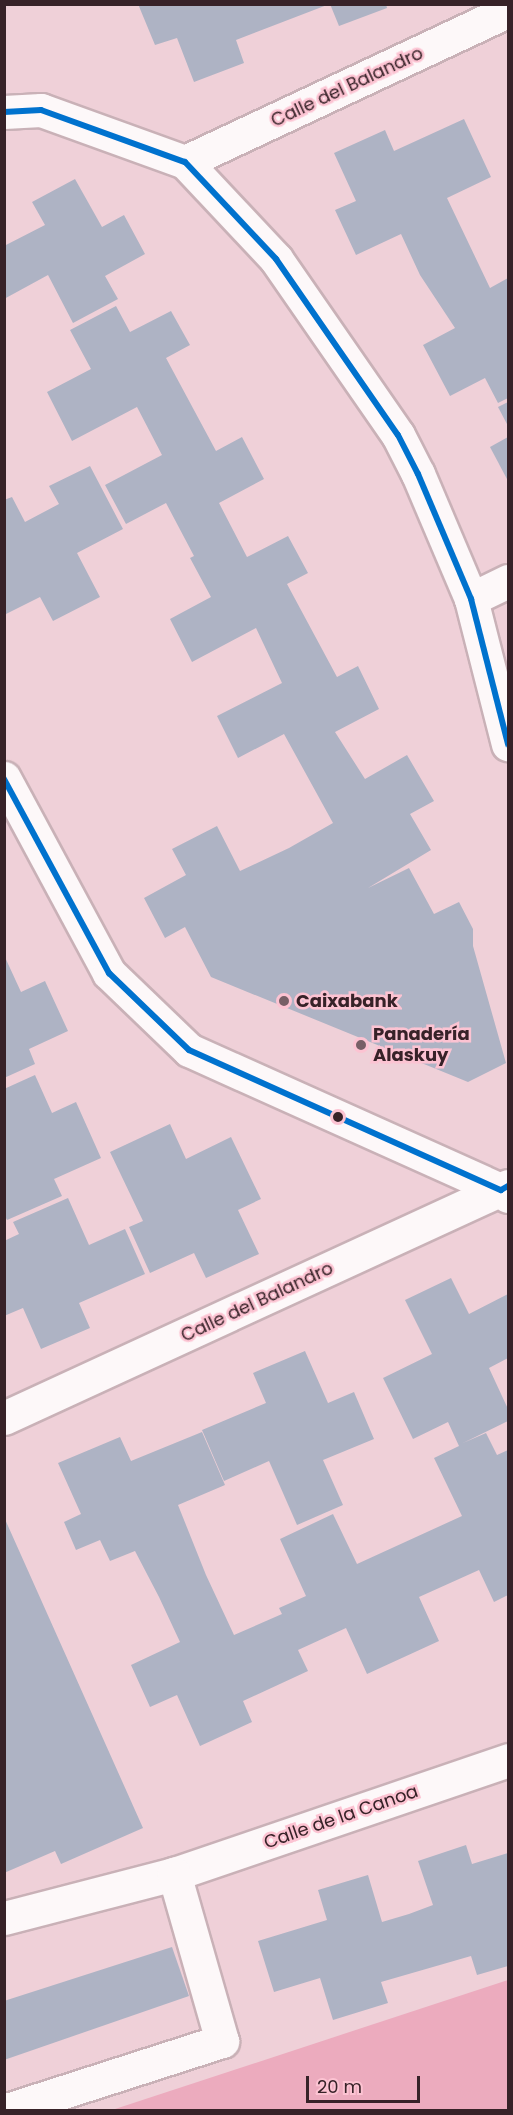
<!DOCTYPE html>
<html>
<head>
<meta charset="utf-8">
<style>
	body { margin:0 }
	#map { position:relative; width:513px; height:2115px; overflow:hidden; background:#efd0d8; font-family:Poppins,sans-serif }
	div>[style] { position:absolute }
	.green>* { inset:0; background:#ecabbe }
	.building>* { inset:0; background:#aeb3c4 }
	.roads { filter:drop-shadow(2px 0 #c9b1b7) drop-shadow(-2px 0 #c9b1b7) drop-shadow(0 2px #c9b1b7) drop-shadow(0 -2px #c9b1b7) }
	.minor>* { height:33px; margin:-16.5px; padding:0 16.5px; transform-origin:16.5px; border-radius:16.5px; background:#fdf8f9 }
	.bus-1>* { height:6px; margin:-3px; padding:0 3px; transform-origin:3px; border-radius:3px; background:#0072ce }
	.dots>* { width:16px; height:16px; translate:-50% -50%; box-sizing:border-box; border:3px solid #fcc3d2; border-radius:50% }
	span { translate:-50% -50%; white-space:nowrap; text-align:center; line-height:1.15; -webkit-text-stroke:5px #fcc3d2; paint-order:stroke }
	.street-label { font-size:18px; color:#372228 }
	.poi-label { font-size:18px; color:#372228; font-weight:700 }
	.left { translate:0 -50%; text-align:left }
	.frame { position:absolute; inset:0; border:6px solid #372228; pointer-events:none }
	.scale { position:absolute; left:306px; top:2076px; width:114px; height:27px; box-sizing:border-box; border:3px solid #372228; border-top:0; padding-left:8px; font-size:18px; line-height:21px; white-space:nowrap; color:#372228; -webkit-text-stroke:4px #fcc3d2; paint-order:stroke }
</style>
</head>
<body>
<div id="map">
	<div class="green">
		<i style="clip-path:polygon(508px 1980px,508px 2110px,112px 2110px)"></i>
	</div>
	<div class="building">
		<i style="clip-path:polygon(138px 4px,327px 4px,327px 5px,236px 40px,244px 63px,194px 82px,177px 38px,155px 45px)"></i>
		<i style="clip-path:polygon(330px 4px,386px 4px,387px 8px,339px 26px)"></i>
		<i style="clip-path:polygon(464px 119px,491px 177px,447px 198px,490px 288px,508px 278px,508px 398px,498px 403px,485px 378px,450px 396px,423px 345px,455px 328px,420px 275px,401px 234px,356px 255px,335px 210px,356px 201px,334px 153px,385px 130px,394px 151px)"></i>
		<i style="clip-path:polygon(75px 179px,102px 227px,124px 215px,145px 254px,105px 276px,118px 299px,73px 323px,48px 275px,4px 299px,4px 246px,45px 225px,32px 202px)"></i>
		<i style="clip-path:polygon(116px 306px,130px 332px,171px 311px,190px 345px,166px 358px,216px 451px,242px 437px,264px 479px,219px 503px,247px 557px,288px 536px,308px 573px,287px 584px,337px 677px,358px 666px,379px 709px,335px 732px,365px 779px,407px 755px,434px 801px,410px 814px,431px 850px,368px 888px,409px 868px,434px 914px,459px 902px,473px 929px,473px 946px,506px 1063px,468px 1082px,211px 977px,185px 927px,165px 938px,144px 898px,186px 875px,172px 849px,217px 826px,240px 871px,289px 848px,333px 823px,284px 734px,238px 758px,217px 716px,282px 683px,256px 628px,192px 662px,170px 619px,211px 597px,190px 558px,194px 556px,166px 503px,126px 524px,105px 485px,162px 455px,137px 407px,72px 441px,47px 392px,91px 369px,70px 330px)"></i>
		<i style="clip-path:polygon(508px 402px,508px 426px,498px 407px)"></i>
		<i style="clip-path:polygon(508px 437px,508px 481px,490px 447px)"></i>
		<i style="clip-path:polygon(90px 466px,123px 529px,77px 553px,100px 597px,53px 621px,40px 597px,4px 615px,4px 500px,12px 497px,25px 522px,59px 504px,49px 486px)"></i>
		<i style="clip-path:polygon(4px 955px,21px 992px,45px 981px,68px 1031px,29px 1049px,35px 1064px,4px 1078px)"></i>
		<i style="clip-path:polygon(35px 1075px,52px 1113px,76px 1102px,101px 1158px,54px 1179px,62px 1196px,7px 1220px,4px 1214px,4px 1089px)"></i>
		<i style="clip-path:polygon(170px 1124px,186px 1159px,231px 1137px,261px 1199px,238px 1210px,259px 1254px,206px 1278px,194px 1253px,150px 1273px,129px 1227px,143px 1221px,110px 1152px)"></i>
		<i style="clip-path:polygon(68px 1198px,89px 1245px,125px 1229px,145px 1274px,79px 1303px,90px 1328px,41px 1349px,23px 1308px,4px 1316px,4px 1241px,19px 1234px,13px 1222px)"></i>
		<i style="clip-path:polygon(451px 1278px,469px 1314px,508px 1294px,508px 1358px,489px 1368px,508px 1409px,508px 1421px,463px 1443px,486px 1433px,497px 1455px,508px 1450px,508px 1595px,494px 1602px,479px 1570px,419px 1597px,439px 1641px,367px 1674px,346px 1628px,298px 1650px,308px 1671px,243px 1701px,252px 1722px,200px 1746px,177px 1695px,150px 1707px,131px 1665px,180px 1642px,159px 1597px,135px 1551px,110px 1561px,100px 1540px,76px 1550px,64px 1522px,81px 1514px,58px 1463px,120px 1437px,131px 1461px,202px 1432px,225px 1485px,178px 1505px,206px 1575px,234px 1635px,282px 1614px,279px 1608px,306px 1596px,280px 1539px,333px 1514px,357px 1564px,462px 1516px,434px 1458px,459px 1446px,448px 1422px,413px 1439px,383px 1378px,432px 1354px,405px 1300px)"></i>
		<i style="clip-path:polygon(305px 1351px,328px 1403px,354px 1392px,374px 1439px,323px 1460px,343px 1505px,297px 1525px,269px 1461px,224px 1481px,202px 1430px,266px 1403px,253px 1373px)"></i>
		<i style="clip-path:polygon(4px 1517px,143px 1828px,61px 1864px,55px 1851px,4px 1873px)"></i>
		<i style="clip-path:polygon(466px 1845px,472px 1864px,508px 1853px,508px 1966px,477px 1975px,471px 1956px,381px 1982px,388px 2003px,333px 2020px,320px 1978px,274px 1992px,258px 1941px,327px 1920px,318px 1890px,368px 1875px,382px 1922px,409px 1914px,433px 1905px,418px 1861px)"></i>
		<i style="clip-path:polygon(172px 1947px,189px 1996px,4px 2060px,4px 2001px)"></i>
	</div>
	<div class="roads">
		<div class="minor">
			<i style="left:4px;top:112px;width:37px;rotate:-3deg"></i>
			<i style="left:41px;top:110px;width:153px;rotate:19.9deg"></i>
			<i style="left:185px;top:162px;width:133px;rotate:46.8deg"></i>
			<i style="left:276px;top:259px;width:214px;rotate:55.3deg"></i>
			<i style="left:398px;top:435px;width:44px;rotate:62.9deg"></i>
			<i style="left:418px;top:474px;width:136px;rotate:67deg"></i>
			<i style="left:471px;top:599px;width:150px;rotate:75.7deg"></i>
			<i style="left:185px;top:162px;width:357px;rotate:-25.1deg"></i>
			<i style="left:471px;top:599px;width:41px;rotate:-25.9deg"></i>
			<i style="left:4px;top:778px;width:221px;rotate:61.7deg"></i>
			<i style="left:109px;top:973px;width:111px;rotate:43.9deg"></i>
			<i style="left:189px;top:1050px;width:342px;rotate:24.2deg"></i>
			<i style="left:501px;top:1190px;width:9px;rotate:41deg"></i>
			<i style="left:4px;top:1418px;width:555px;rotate:-24.72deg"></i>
			<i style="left:4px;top:1918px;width:176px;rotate:-14.5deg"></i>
			<i style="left:174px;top:1874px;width:353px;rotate:-18.8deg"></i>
			<i style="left:7px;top:2110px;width:226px;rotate:-17.8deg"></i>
			<i style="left:222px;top:2041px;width:174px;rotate:-106deg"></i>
		</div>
	</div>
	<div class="bus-1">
		<i style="left:4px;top:112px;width:37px;rotate:-3deg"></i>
		<i style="left:41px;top:110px;width:153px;rotate:19.9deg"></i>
		<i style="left:185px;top:162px;width:133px;rotate:46.8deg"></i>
		<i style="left:276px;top:259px;width:214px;rotate:55.3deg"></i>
		<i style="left:398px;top:435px;width:44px;rotate:62.9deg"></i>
		<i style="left:418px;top:474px;width:136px;rotate:67deg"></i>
		<i style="left:471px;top:599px;width:150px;rotate:75.7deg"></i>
		<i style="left:4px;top:779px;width:221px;rotate:61.6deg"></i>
		<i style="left:109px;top:973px;width:111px;rotate:43.9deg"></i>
		<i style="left:189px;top:1050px;width:342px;rotate:24.2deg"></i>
		<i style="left:501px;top:1190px;width:8px;rotate:-30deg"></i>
	</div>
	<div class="dots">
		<i style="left:284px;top:1001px;background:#775f66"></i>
		<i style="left:361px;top:1045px;background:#775f66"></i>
		<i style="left:338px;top:1117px;background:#372228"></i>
	</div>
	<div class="street-label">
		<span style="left:347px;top:87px;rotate:-25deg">Calle del Balandro</span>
		<span style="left:257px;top:1302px;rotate:-25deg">Calle del Balandro</span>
		<span style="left:341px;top:1817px;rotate:-19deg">Calle de la Canoa</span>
	</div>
	<div class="poi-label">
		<span class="left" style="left:296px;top:1001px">Caixabank</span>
		<span class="left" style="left:373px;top:1045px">Panadería<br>Alaskuy</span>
	</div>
	<div class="frame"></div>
	<div class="scale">20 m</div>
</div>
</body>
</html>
